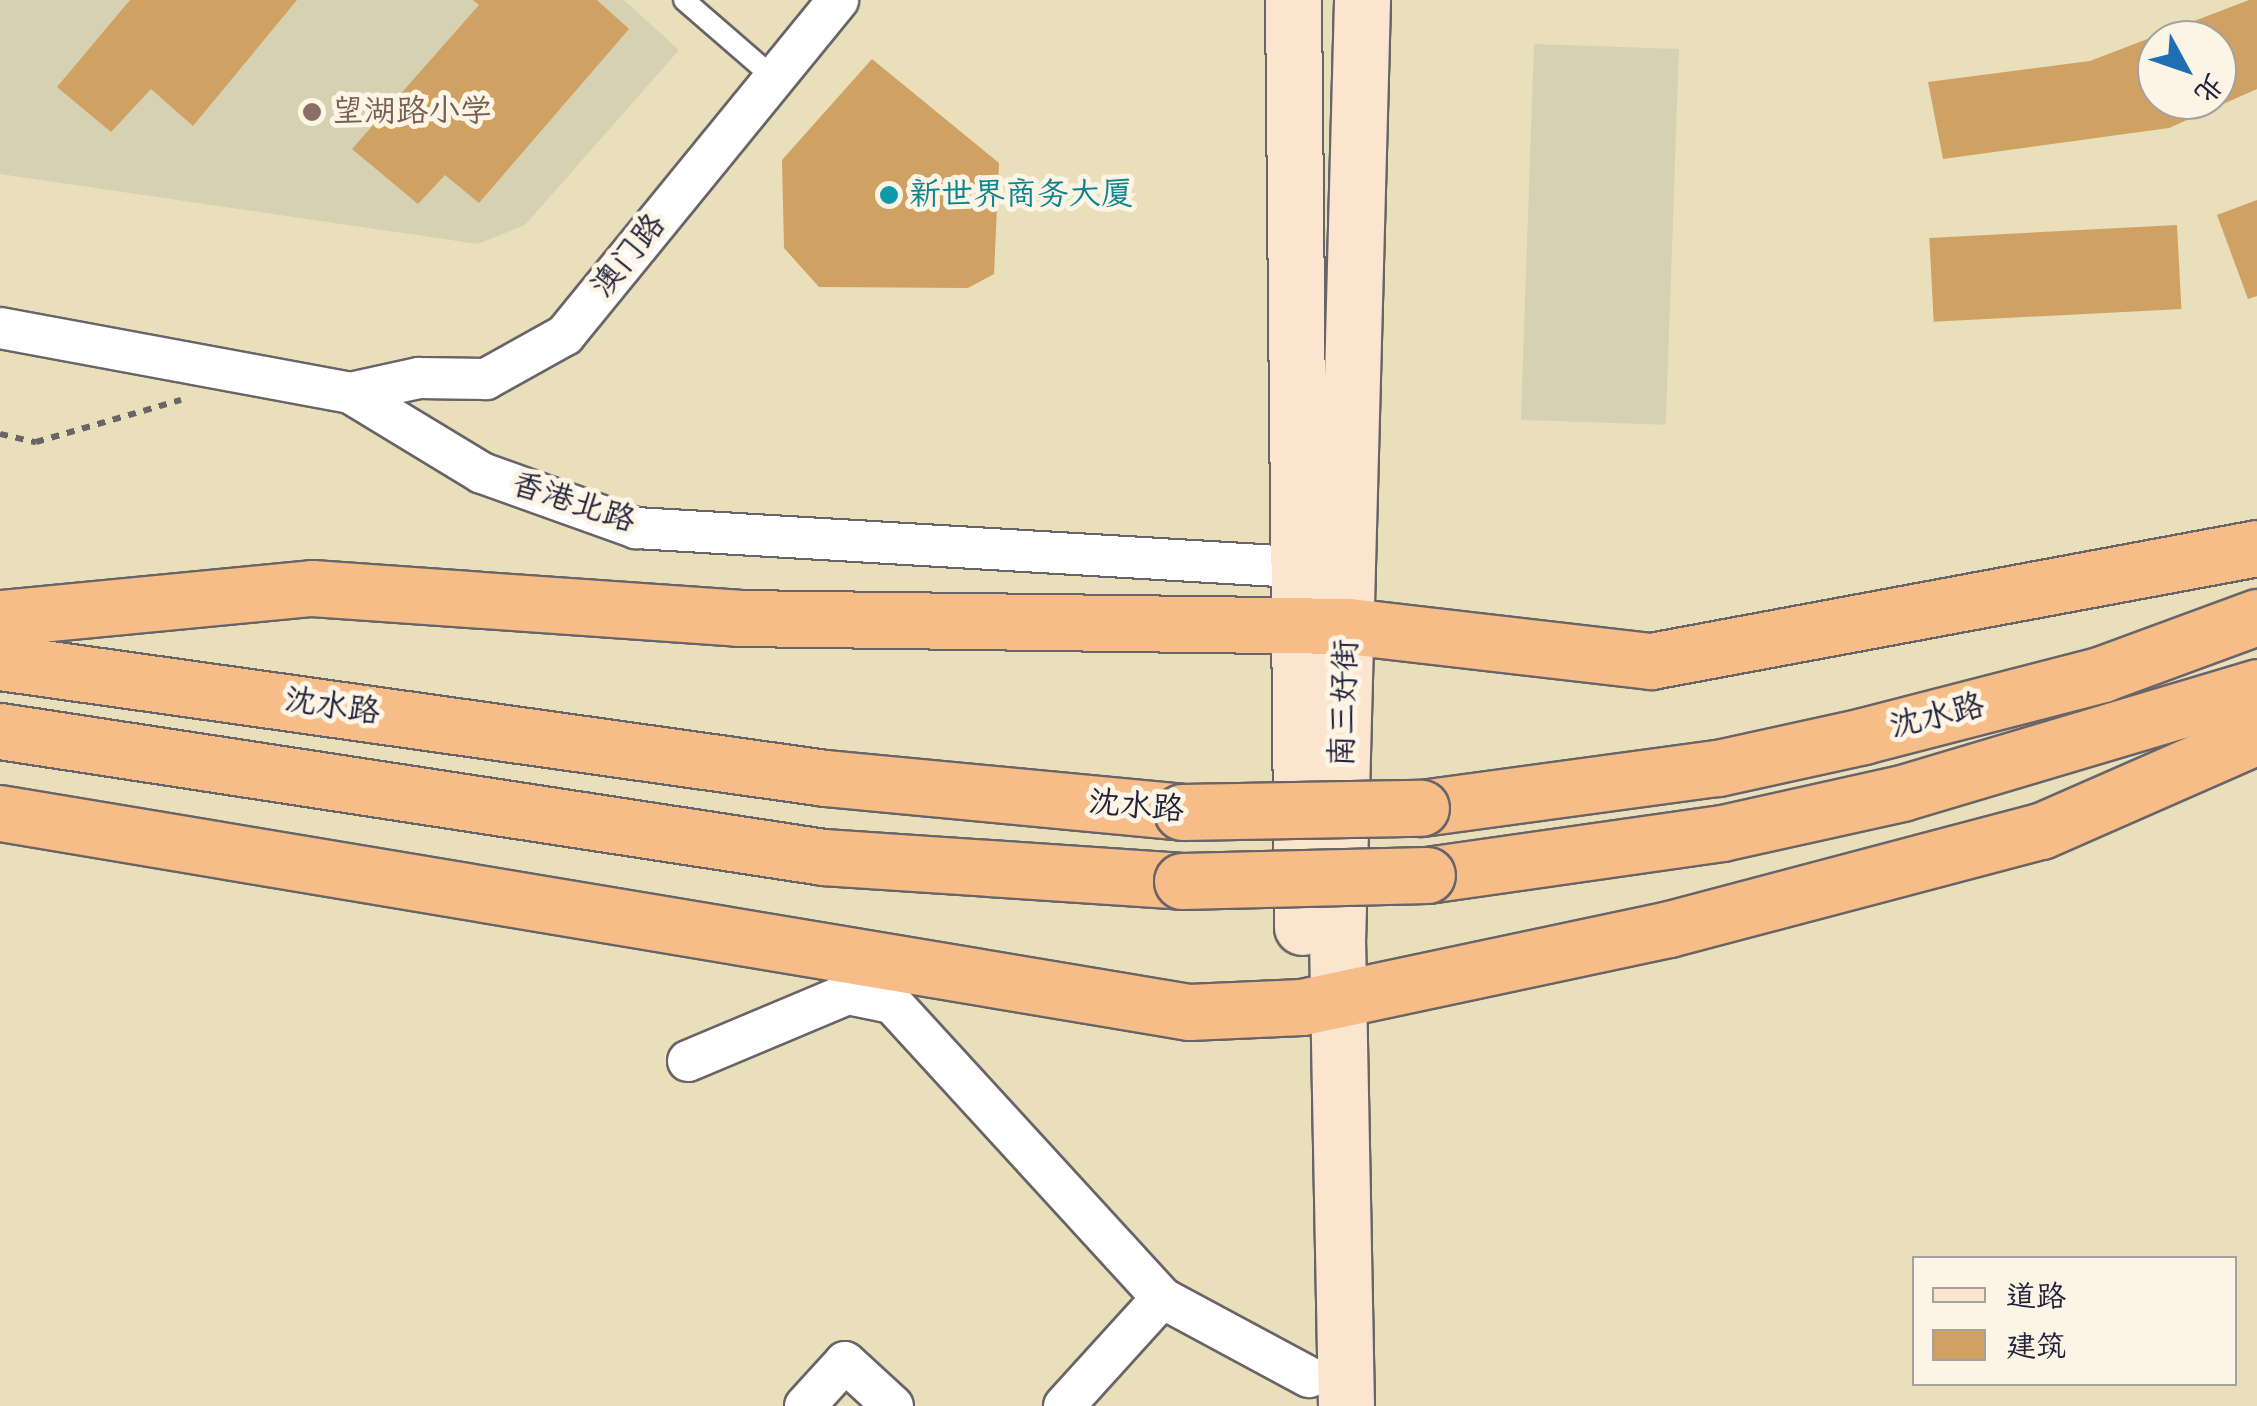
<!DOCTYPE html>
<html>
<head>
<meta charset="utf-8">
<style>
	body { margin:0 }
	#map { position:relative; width:2257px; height:1406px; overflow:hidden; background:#e9dfbb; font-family:"Balsamiq Sans","LXGW WenKai TC",sans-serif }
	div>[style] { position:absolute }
	.built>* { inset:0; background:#d6d1b2; transform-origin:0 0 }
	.building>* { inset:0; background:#cfa163; transform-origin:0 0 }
	.path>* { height:6px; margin-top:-3px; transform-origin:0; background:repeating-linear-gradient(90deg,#686468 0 8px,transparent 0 16px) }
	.roads { filter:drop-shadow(2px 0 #686468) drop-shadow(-2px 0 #686468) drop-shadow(0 2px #686468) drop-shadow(0 -2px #686468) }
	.service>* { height:20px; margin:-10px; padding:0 10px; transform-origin:10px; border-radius:10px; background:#fff }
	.minor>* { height:40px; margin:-20px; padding:0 20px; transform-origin:20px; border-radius:20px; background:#fff }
	.secondary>* { height:55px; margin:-27.5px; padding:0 27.5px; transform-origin:27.5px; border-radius:27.5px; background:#fce5cf }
	.trunk>* { height:55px; margin:-27.5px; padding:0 27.5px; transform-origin:27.5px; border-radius:27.5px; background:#f7bd88 }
	.bridges { filter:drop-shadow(2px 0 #686468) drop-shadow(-2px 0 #686468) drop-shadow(0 2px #686468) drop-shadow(0 -2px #686468) }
	.trunk-bridge>* { height:55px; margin:-27.5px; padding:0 27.5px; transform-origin:27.5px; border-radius:27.5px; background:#f7bd88 }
	.dots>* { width:28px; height:28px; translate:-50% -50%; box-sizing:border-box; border:5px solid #fcf5e5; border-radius:50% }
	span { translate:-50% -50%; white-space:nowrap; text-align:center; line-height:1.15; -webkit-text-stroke:10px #fcf5e5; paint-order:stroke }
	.education-label { font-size:32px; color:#785e54 }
	.left { translate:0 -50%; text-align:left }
	.culture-label { font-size:32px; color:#0d838f }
	.street-label { font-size:32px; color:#22223b }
	.legend { position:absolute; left:1912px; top:1256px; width:325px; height:130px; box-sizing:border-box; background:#fcf5e5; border:2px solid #a5a1a1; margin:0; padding:12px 18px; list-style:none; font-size:30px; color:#22223b }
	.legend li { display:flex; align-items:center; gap:20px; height:50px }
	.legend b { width:50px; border:2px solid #a5a1a1 }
	.north { position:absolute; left:2137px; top:20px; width:100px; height:100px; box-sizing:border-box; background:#fcf5e5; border:2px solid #a5a1a1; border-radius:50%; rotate:130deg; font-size:28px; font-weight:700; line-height:40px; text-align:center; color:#22223b }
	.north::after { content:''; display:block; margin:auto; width:35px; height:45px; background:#1f6fb2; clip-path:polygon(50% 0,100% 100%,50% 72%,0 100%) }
</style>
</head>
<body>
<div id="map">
	<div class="built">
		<i style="clip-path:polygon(0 0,624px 0,679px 50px,525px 225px,478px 244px,0 174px)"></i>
		<i style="left:1534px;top:44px;width:145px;height:376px;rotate:2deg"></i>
	</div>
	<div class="building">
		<i style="clip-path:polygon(130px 0,297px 0,193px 126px,151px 89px,111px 132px,57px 87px)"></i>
		<i style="clip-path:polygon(473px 0,597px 0,629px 29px,479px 203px,445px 175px,418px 204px,352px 149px,479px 5px)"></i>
		<i style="clip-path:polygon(evenodd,2249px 0,2257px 0,2257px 89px,2169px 128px,1943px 159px,1928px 82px,2090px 61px,2249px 0,2157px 40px,2217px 40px,2217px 100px,2157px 100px,2157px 40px)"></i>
		<i style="clip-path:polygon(872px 59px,999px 163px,994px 274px,968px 288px,819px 287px,784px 248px,782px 160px)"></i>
		<i style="clip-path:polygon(2257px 200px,2257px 296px,2248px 299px,2217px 215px)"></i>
		<i style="left:2177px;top:225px;width:84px;height:248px;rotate:87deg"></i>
	</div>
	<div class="path">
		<i style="left:0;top:434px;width:37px;rotate:13deg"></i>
		<i style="left:36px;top:442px;width:151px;rotate:-16.2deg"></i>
	</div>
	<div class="roads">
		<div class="service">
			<i style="left:684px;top:0;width:119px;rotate:40.9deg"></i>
		</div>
		<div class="minor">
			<i style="left:0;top:328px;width:356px;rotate:10.5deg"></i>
			<i style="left:350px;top:393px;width:154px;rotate:31.2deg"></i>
			<i style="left:482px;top:473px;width:164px;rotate:19.7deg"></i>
			<i style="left:636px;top:528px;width:659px;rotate:3.39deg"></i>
			<i style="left:350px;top:393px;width:71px;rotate:-12.3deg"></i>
			<i style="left:419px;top:378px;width:67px;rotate:0.9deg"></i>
			<i style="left:486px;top:379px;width:90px;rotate:-29.1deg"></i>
			<i style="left:565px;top:335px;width:432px;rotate:-50.8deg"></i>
			<i style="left:688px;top:1061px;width:173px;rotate:-22.8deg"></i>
			<i style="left:847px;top:994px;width:46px;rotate:11.3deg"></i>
			<i style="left:892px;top:1003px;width:400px;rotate:47.5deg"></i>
			<i style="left:1162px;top:1298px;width:167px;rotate:28.3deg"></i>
			<i style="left:805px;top:1406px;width:59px;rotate:-47.7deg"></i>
			<i style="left:845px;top:1362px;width:65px;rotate:42.5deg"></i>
			<i style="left:1064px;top:1406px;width:146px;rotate:-47.8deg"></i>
		</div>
		<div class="secondary">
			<i style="left:1293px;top:0;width:927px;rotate:89.44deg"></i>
			<i style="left:1346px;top:1406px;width:463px;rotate:-91.1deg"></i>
			<i style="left:1337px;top:943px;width:943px;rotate:-88.48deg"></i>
		</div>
		<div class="trunk">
			<i style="left:0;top:618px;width:313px;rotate:-5.5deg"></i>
			<i style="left:312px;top:588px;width:427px;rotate:4deg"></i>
			<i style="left:738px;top:618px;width:610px;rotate:0.75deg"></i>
			<i style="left:1348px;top:626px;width:305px;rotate:6.6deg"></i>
			<i style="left:1651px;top:661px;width:616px;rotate:-10.56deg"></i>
			<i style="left:0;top:662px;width:833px;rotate:8deg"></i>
			<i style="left:825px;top:778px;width:359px;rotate:5.4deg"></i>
			<i style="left:0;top:731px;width:833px;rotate:8.7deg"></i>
			<i style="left:823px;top:857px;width:360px;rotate:3.8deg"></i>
			<i style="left:1421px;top:808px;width:300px;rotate:-7.7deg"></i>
			<i style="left:1718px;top:768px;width:148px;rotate:-12.4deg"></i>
			<i style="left:1863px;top:736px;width:247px;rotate:-14.5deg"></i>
			<i style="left:2102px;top:674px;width:165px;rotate:-20.2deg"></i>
			<i style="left:0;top:813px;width:1206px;rotate:9.5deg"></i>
			<i style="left:1189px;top:1012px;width:113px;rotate:-2.5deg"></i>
			<i style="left:1302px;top:1007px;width:375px;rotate:-12deg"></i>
			<i style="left:1669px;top:929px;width:385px;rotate:-14.8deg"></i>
			<i style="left:2041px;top:831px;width:236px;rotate:-23.7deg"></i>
			<i style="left:1427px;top:875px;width:298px;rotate:-8.1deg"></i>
			<i style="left:1722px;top:833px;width:184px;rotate:-12.5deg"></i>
			<i style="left:1902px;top:793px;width:370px;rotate:-16.6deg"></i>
		</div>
	</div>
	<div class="bridges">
		<div class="trunk-bridge">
			<i style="left:1182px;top:812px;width:239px;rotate:-1deg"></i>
			<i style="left:1182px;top:881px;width:245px;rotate:-1.4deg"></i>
		</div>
	</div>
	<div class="dots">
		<i style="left:312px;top:112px;background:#8d6e63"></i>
		<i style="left:889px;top:195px;background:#0f9aa8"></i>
	</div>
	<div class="education-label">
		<span class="left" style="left:332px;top:112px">望湖路小学</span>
	</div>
	<div class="culture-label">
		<span class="left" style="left:909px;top:195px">新世界商务大厦</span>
	</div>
	<div class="street-label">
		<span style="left:629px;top:256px;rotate:-51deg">澳门路</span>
		<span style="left:573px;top:503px;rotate:18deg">香港北路</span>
		<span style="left:1345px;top:703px;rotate:-88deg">南三好街</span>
		<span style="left:332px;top:707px;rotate:8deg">沈水路</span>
		<span style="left:1937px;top:717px;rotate:-14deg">沈水路</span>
		<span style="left:1136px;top:807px;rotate:5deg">沈水路</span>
	</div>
	<ul class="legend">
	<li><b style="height:12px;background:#fce5cf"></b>道路</li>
	<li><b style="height:28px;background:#cfa163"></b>建筑</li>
	</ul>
	<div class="north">北</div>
</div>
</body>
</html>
